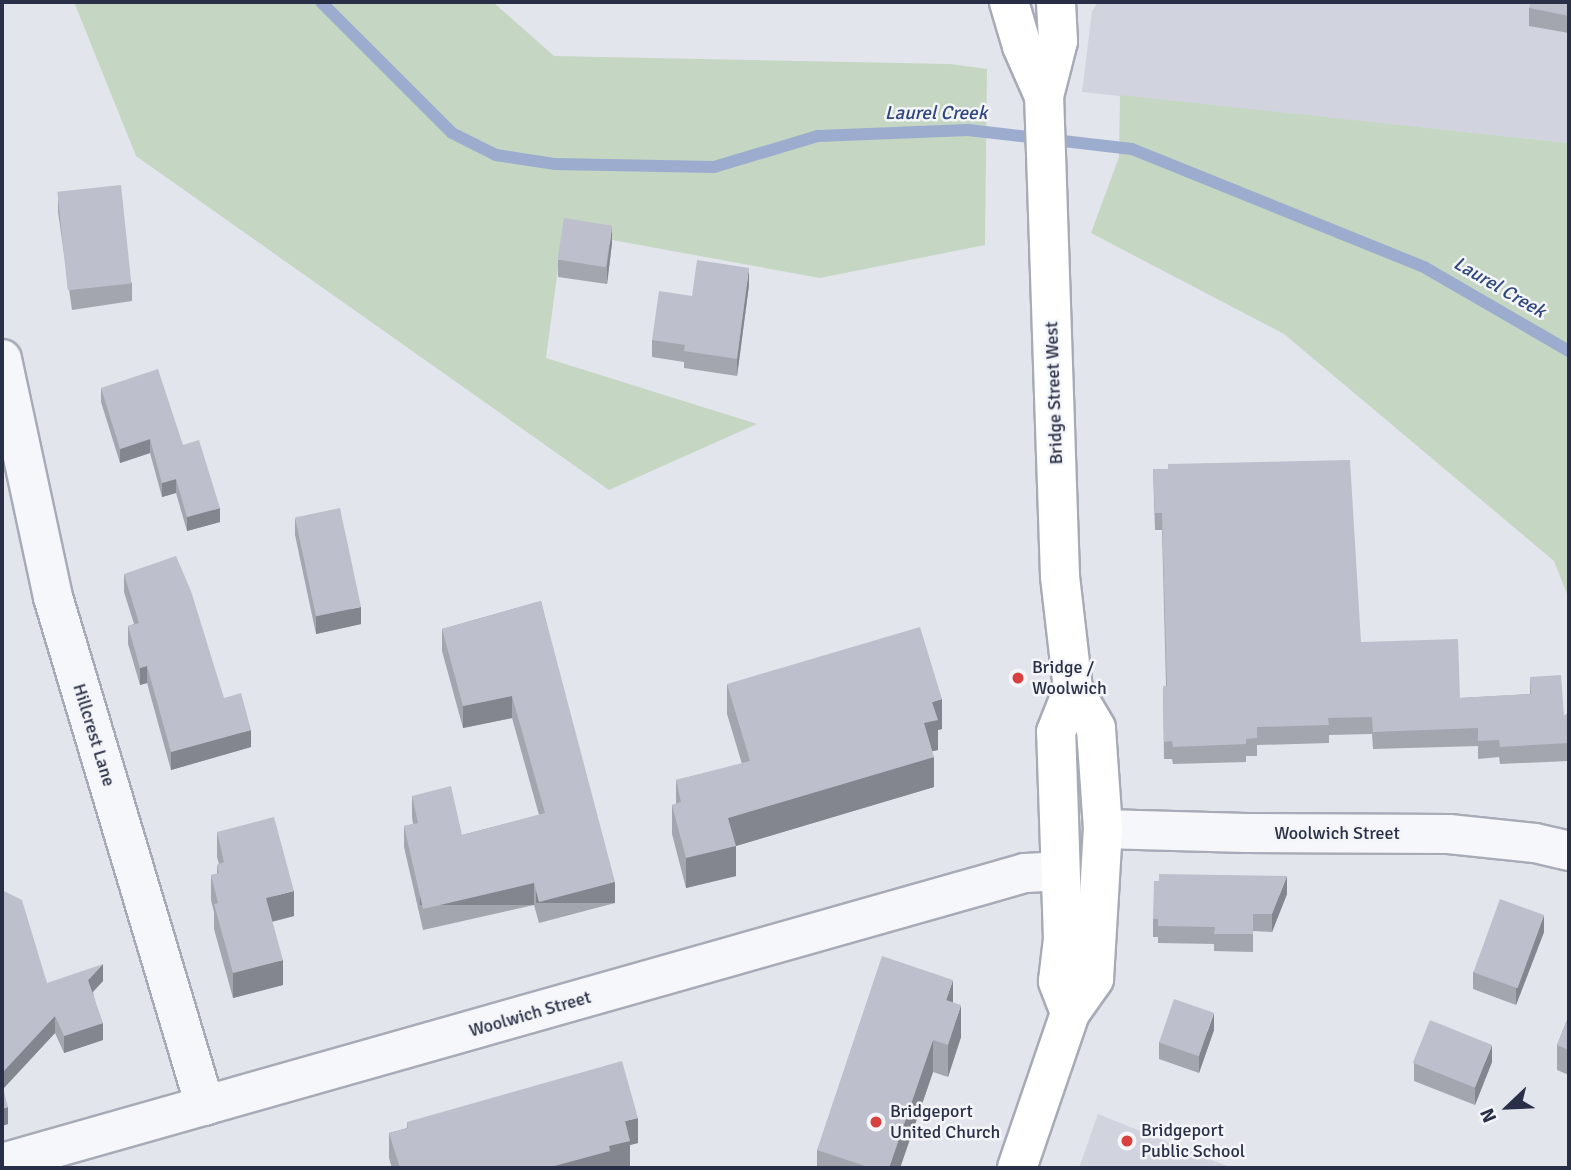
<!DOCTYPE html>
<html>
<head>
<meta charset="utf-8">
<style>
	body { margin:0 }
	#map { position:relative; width:1571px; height:1170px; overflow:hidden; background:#e3e5ec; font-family:Signika,sans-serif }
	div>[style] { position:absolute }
	.built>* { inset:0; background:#d1d4de }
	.green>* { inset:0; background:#c5d7c3 }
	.stream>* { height:12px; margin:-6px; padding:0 6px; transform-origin:6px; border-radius:6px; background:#9cacce }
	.roads { filter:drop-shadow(2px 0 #a7abb7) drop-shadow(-2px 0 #a7abb7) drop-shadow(0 2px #a7abb7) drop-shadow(0 -2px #a7abb7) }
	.minor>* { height:38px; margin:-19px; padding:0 19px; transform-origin:19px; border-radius:19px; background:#f6f7fa }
	.secondary>* { height:38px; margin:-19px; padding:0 19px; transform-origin:19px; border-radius:19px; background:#fff }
	.wall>* { inset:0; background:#a3a5af }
	.shaded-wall>* { inset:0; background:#84868f; transform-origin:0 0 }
	.building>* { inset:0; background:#bdc0cc; transform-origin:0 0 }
	.dots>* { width:19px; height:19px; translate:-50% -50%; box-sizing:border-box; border:4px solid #f3f5f9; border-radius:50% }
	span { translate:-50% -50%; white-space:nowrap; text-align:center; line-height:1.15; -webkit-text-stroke:5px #f3f5f9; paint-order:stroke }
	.street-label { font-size:18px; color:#292f46 }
	.poi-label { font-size:18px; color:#292f46 }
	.left { translate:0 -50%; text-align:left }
	.water-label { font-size:19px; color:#30467d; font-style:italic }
	.frame { position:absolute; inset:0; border:4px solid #292f46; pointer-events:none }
	.north { position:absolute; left:1473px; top:1072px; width:70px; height:70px; -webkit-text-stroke:5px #f3f5f9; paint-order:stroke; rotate:247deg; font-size:19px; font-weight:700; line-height:28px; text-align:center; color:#292f46 }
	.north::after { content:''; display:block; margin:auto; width:24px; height:32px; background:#292f46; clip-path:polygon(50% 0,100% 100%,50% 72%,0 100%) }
</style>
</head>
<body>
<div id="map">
	<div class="built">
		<i style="clip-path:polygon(1098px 2px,1569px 2px,1569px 143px,1082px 92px,1092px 11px)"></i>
		<i style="clip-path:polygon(1098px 1114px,1232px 1168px,1079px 1168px)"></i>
	</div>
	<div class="green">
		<i style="clip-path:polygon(74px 2px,493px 2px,554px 56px,950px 64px,987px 69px,985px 245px,820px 278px,563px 231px,546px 358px,757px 424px,609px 490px,136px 156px)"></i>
		<i style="clip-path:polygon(1120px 95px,1569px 143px,1569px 599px,1554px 561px,1284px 334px,1091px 233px,1119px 157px)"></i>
	</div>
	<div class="stream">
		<i style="left:321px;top:2px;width:185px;rotate:45deg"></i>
		<i style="left:452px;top:133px;width:49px;rotate:26.6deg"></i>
		<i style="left:496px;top:155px;width:60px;rotate:8.7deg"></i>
		<i style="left:555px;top:164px;width:159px;rotate:1.1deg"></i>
		<i style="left:714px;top:167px;width:109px;rotate:-16.6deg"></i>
		<i style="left:818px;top:136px;width:150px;rotate:-2.3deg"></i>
		<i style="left:968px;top:130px;width:165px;rotate:6.6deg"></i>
		<i style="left:1132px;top:149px;width:315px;rotate:22deg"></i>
		<i style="left:1424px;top:267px;width:168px;rotate:30.1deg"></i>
	</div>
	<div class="roads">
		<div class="minor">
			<i style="left:2px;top:359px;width:243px;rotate:77.9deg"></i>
			<i style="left:53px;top:597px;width:531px;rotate:73.37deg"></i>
			<i style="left:1103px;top:829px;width:143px;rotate:1.6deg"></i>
			<i style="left:1246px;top:833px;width:203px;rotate:0.3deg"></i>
			<i style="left:1449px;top:834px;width:86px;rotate:6deg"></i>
			<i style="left:1535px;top:843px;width:35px;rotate:13deg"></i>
			<i style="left:2px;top:1163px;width:1063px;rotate:-15.83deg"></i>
			<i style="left:1025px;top:873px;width:35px;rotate:-3deg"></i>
		</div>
		<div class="secondary">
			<i style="left:1009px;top:2px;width:46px;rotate:73.5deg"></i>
			<i style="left:1022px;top:46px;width:55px;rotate:66.3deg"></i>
			<i style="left:1070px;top:1013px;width:34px;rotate:-111deg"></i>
			<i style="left:1058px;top:981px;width:42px;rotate:-83.2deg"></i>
			<i style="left:1063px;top:939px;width:207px;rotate:-91.9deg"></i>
			<i style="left:1056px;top:732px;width:46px;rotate:-68.4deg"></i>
			<i style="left:1017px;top:1168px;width:164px;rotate:-71.1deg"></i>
			<i style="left:1070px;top:1013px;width:42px;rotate:-54.8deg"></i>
			<i style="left:1094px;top:979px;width:150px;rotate:-86.6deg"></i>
			<i style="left:1103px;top:829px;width:101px;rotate:-94deg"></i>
			<i style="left:1096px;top:728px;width:45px;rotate:-120.5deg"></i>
			<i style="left:1073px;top:689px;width:114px;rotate:-96.6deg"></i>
			<i style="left:1060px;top:576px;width:480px;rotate:-91.9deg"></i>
			<i style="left:1044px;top:96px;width:57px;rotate:-75.7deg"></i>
			<i style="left:1058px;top:41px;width:39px;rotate:-93deg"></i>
		</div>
	</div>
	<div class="wall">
		<i style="clip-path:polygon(1569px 2px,1569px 33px,1529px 26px,1529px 8px)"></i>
		<i style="clip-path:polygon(58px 194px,132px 283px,132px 301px,72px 310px,58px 212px)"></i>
		<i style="clip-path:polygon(612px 243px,607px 284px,558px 277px,558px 260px)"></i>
		<i style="clip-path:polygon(749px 285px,737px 376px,684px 368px,684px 362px,652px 357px,652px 340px,692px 296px)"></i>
		<i style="clip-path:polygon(101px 388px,183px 445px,220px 522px,187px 531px,176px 493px,162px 497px,150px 453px,120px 463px,101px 402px)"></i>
		<i style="clip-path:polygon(1153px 469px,1361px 642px,1460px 698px,1530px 694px,1530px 677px,1564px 716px,1569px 712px,1569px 761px,1500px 764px,1499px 757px,1478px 759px,1478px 746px,1373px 749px,1372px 734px,1329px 735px,1329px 743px,1257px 745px,1257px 756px,1246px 756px,1246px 762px,1173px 764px,1172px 759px,1164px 759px,1163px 686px,1166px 686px,1162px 530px,1155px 530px)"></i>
		<i style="clip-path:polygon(295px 518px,361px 624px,316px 634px,295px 535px)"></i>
		<i style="clip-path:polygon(124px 574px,224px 698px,251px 747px,171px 770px,147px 683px,140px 685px,128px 644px,128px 626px,134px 624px,124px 592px)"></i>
		<i style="clip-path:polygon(541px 601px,615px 903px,539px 923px,534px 905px,423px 930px,404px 847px,404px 826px,413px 824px,412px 817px,412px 796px,462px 835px,539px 815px,512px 718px,463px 728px,442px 651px,442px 629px)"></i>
		<i style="clip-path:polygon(727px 684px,942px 729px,938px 730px,938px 750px,932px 751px,934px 787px,736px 846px,736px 876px,686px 888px,672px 834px,672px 805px,676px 804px,676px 780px,742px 764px,727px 714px)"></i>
		<i style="clip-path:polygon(217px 832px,294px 916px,272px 922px,283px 985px,233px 998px,214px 929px,214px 912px,211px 900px,211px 875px,217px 874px,217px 865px,219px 864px,217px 857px)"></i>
		<i style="clip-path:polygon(2px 887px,47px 983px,103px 981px,93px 992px,103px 1040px,64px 1053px,55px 1033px,3px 1089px,8px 1124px,2px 1126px)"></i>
		<i style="clip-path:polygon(1287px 894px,1272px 932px,1253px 931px,1253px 952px,1214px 951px,1214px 944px,1158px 943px,1158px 937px,1153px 937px,1153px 919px)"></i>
		<i style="clip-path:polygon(1544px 932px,1516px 1005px,1473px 989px,1473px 972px)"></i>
		<i style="clip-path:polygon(953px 1003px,961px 1037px,948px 1077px,933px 1072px,900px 1168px,817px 1168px,817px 1150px)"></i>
		<i style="clip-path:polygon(1569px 1015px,1569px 1075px,1557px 1070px,1557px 1045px)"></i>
		<i style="clip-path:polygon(1214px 1030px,1199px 1073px,1159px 1059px,1159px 1042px)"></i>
		<i style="clip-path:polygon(1492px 1062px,1475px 1105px,1414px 1081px,1414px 1063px)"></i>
		<i style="clip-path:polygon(407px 1122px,638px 1143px,630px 1145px,630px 1166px,621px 1168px,392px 1168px,389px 1158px,389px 1133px,407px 1128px)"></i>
	</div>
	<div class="shaded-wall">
		<i style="clip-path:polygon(612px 226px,612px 243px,607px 284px,607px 267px)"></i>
		<i style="clip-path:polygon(749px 268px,749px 285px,737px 376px,737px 359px)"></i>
		<i style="clip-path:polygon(150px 439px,150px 453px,120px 463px,120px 449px)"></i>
		<i style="clip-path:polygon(176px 479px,176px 493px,162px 497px,162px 483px)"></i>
		<i style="clip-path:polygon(220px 508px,220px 522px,187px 531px,187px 517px)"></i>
		<i style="clip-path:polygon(361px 607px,361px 624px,316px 634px,316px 616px)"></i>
		<i style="clip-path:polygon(147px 666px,147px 683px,140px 685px,140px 668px)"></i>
		<i style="clip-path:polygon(512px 696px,512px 718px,463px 728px,463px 706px)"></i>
		<i style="clip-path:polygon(942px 699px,942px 729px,938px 730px,938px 750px,924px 753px,924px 723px,932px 702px)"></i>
		<i style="clip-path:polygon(251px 730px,251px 747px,171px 770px,171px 752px)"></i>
		<i style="clip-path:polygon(934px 757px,934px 787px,736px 846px,736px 876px,686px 888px,686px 858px,728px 818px)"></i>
		<i style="clip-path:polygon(1287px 876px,1287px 894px,1272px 932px,1272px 914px)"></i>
		<i style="left:615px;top:882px;width:21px;height:79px;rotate:90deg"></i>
		<i style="left:534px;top:883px;width:22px;height:114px;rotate:90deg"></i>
		<i style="clip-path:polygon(294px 891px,294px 916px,266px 923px,266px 898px)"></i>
		<i style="clip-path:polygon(1544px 915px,1544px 932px,1516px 1005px,1516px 988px)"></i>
		<i style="clip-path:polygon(283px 960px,283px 985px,233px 998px,233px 973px)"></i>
		<i style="clip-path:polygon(103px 964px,103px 981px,88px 997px,88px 980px)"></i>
		<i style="clip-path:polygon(953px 980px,953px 1012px,946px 1000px)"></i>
		<i style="clip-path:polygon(961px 1005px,961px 1037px,948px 1077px,948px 1045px)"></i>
		<i style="clip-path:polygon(1214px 1013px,1214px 1030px,1199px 1073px,1199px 1056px)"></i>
		<i style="clip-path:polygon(55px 1016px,55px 1033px,2px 1090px,2px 1073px)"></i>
		<i style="clip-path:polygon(103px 1023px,103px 1040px,64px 1053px,64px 1036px)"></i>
		<i style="clip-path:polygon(933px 1040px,933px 1072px,900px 1168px,889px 1168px)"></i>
		<i style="clip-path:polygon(1492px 1045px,1492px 1062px,1475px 1105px,1475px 1087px)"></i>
		<i style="clip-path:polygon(8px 1107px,8px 1124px,2px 1126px,2px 1109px)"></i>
		<i style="clip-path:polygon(638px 1118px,638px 1143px,630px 1145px,630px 1166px,621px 1168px,547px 1168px,609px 1146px,625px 1121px)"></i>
	</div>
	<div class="building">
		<i style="clip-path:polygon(1531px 2px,1569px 2px,1569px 16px,1529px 8px)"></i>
		<i style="left:121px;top:185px;width:99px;height:64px;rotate:84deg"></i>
		<i style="left:564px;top:218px;width:49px;height:42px;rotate:9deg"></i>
		<i style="clip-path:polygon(697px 260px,749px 268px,737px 359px,684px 351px,685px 345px,652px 340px,659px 291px,692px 296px)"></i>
		<i style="clip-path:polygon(158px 369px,183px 445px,199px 440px,220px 508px,187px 517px,176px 479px,162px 483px,150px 439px,120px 449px,101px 388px)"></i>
		<i style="clip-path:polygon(1350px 460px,1361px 642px,1458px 639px,1460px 698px,1531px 694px,1530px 677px,1561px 675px,1564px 716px,1569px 712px,1569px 743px,1500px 747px,1499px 740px,1478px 741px,1478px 728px,1373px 732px,1372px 717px,1328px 718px,1329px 725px,1257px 727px,1257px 738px,1246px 739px,1246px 744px,1173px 747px,1172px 741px,1164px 742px,1163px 686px,1167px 686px,1162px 513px,1155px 513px,1153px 469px,1168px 469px,1168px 464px)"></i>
		<i style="left:340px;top:508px;width:101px;height:46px;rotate:78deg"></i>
		<i style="clip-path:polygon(176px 556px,191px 591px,224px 698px,241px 693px,251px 730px,171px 752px,147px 666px,140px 668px,128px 626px,139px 623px,124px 574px)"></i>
		<i style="clip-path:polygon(541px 601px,615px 882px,539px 902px,534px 883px,423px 909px,404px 826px,418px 823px,412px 796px,451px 786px,462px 835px,545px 813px,512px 696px,463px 706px,442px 629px)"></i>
		<i style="clip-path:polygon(920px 627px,942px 699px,932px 702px,938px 720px,924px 723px,934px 757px,728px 818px,736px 846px,686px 858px,672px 805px,681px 802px,676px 780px,750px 761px,727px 684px)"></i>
		<i style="clip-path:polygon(274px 817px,294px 891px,266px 898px,283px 960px,233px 973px,214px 904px,218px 903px,211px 875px,219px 873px,217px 865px,224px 862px,217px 832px)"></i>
		<i style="clip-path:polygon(1159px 874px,1287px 876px,1272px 914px,1253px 914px,1253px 934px,1214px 934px,1215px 927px,1158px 926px,1158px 919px,1153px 919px,1154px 881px,1159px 881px)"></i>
		<i style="clip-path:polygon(2px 887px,2px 890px,22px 900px,47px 983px,103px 964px,88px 980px,103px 1023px,64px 1036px,55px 1016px,2px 1073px)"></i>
		<i style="left:1500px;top:899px;width:47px;height:78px;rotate:20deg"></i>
		<i style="clip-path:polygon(882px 956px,953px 980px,946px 1000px,961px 1005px,948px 1045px,933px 1040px,889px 1168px,871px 1168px,817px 1150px)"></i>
		<i style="left:1174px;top:999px;width:42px;height:46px;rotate:19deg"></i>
		<i style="clip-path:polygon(1569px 1015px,1569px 1050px,1557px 1045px)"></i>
		<i style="left:1430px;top:1020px;width:67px;height:46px;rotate:22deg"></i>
		<i style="clip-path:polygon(622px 1061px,638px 1118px,625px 1121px,630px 1141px,609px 1146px,610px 1151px,547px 1168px,400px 1168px,389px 1133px,408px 1128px,407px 1122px)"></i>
		<i style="clip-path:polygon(2px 1085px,8px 1107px,2px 1109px)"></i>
	</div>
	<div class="dots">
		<i style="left:1018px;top:678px;background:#d94140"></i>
		<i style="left:876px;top:1122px;background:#d94140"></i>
		<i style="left:1127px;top:1141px;background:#d94140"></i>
	</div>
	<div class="street-label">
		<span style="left:1054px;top:393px;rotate:-92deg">Bridge Street West</span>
		<span style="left:94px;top:735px;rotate:73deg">Hillcrest Lane</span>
		<span style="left:1337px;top:833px">Woolwich Street</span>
		<span style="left:530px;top:1014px;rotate:-16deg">Woolwich Street</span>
	</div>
	<div class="poi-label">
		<span class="left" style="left:1032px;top:678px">Bridge /<br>Woolwich</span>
		<span class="left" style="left:890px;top:1122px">Bridgeport<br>United Church</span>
		<span class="left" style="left:1141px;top:1141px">Bridgeport<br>Public School</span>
	</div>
	<div class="water-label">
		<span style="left:936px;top:114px">Laurel Creek</span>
		<span style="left:1499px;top:288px;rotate:30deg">Laurel Creek</span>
	</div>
	<div class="frame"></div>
	<div class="north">N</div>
</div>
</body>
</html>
